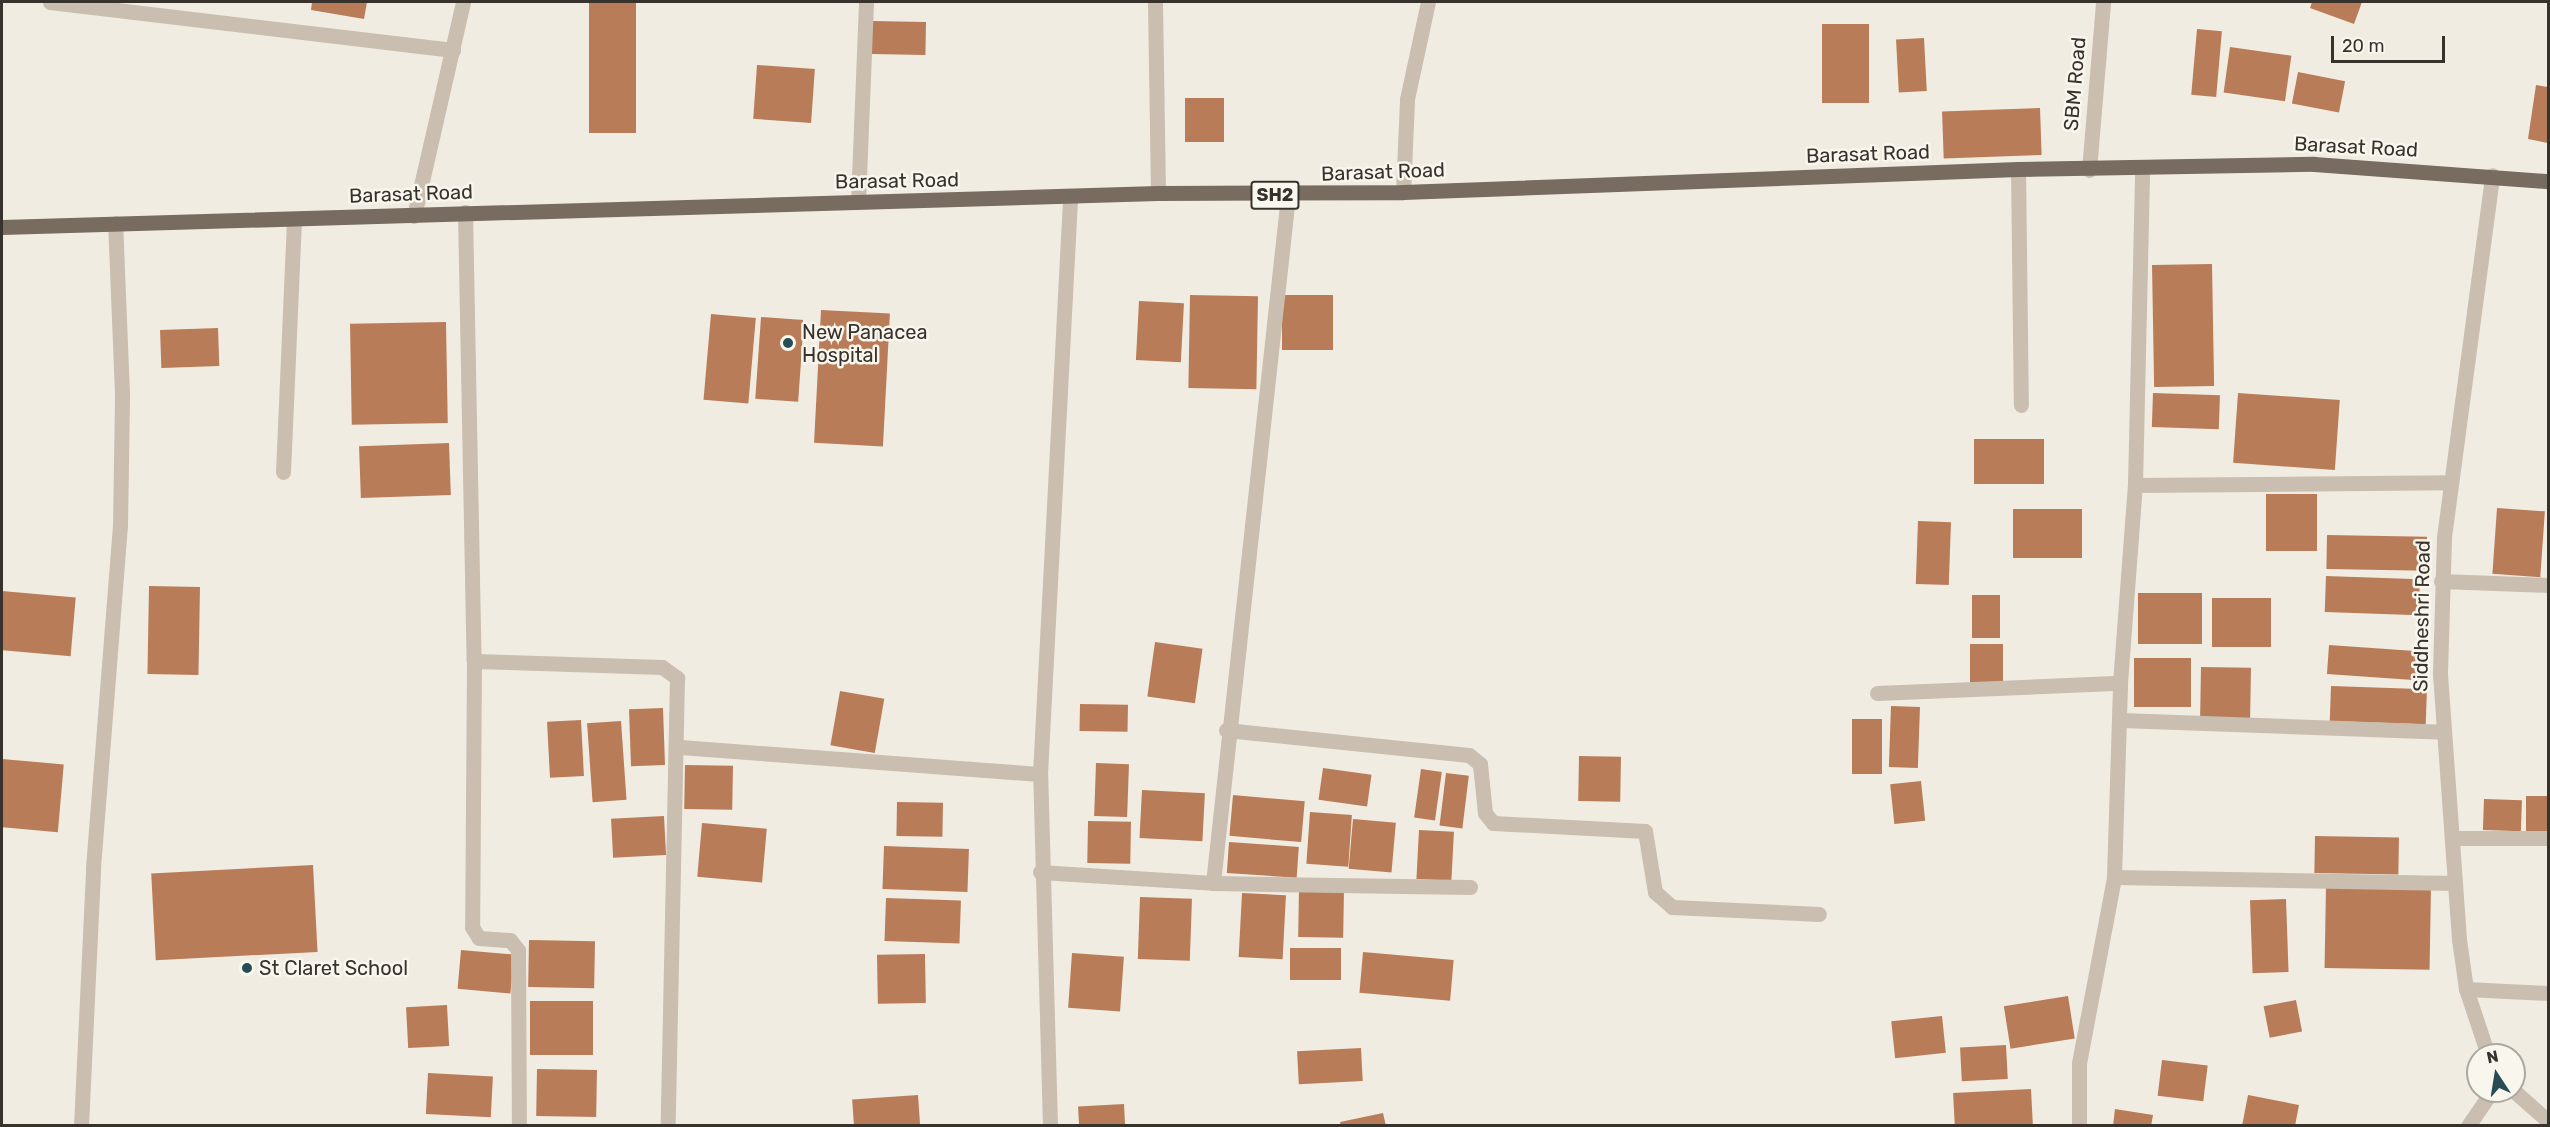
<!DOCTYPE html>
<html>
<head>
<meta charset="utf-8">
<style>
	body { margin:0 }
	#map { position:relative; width:2550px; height:1127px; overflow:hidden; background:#f1ece2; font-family:Rubik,sans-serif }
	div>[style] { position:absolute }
	.building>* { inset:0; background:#b97c58; transform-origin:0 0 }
	.minor>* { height:15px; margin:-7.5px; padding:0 7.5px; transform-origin:7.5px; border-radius:7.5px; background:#c9beaf }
	.tertiary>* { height:15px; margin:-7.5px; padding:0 7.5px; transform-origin:7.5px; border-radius:7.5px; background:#c9beaf }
	.primary>* { height:15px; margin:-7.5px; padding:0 7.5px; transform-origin:7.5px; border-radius:7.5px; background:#786b5f }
	.dots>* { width:16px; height:16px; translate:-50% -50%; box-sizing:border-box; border:3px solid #f9f6ee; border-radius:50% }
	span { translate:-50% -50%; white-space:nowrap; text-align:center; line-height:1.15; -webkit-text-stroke:5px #f9f6ee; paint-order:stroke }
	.shield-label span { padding:2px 4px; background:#f9f6ee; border:2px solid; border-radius:4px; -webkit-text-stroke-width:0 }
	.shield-label { font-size:18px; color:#38322c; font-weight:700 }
	.street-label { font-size:20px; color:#38322c }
	.poi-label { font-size:20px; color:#38322c }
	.left { translate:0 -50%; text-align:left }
	.frame { position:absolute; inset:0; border:3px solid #38322c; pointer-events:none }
	.north { position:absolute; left:2466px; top:1043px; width:60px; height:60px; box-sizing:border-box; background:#f9f6ee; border:2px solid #aca8a0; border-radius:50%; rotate:348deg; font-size:16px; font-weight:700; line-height:24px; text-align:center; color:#38322c }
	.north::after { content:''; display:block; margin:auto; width:21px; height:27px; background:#264d56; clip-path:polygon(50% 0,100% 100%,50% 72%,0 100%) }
	.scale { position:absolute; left:2331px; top:36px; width:114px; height:27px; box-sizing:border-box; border:3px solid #38322c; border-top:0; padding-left:8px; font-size:18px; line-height:21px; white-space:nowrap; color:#38322c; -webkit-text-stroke:4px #f9f6ee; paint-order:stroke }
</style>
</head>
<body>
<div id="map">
	<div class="building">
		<i style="clip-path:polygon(312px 2px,367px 2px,364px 19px,311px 10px)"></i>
		<i style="left:589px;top:2px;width:47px;height:131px"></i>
		<i style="clip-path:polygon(2312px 2px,2362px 2px,2354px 24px,2310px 8px)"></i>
		<i style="left:872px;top:21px;width:54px;height:33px;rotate:1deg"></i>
		<i style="left:1822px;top:24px;width:47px;height:79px"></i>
		<i style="left:2197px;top:29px;width:25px;height:66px;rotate:5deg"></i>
		<i style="left:1924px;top:38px;width:53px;height:28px;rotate:87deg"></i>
		<i style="left:2230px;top:47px;width:62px;height:46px;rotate:8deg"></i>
		<i style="left:757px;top:65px;width:58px;height:54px;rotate:4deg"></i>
		<i style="left:2298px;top:72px;width:48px;height:32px;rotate:11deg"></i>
		<i style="clip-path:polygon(2536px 85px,2548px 87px,2548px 143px,2528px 139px)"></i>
		<i style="left:1185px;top:98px;width:39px;height:44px"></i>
		<i style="left:2040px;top:108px;width:47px;height:98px;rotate:88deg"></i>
		<i style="left:2212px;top:264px;width:122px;height:60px;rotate:89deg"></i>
		<i style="left:1190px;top:295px;width:68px;height:93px;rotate:1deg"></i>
		<i style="left:1282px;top:295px;width:51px;height:55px"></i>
		<i style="left:1139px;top:301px;width:45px;height:59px;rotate:3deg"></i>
		<i style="left:821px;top:310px;width:69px;height:133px;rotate:3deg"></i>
		<i style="left:711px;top:314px;width:45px;height:86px;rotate:5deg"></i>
		<i style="left:761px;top:317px;width:43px;height:82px;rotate:4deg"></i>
		<i style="left:446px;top:322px;width:101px;height:96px;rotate:89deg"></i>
		<i style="left:218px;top:328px;width:38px;height:58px;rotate:88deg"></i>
		<i style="left:2153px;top:393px;width:67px;height:34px;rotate:2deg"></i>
		<i style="left:2238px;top:393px;width:102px;height:70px;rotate:4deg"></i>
		<i style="left:2044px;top:439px;width:45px;height:70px;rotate:90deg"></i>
		<i style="left:449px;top:443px;width:52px;height:90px;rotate:88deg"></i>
		<i style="left:2266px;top:494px;width:51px;height:57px"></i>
		<i style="left:2497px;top:508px;width:48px;height:66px;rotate:4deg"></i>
		<i style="left:2013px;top:509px;width:69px;height:49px"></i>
		<i style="left:1918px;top:521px;width:33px;height:63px;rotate:2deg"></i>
		<i style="left:2327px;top:535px;width:100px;height:34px;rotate:1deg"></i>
		<i style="left:2326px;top:576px;width:94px;height:36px;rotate:2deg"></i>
		<i style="left:149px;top:586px;width:51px;height:88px;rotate:1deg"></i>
		<i style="left:2px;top:591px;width:74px;height:59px;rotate:5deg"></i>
		<i style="left:2138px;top:593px;width:64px;height:51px"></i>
		<i style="left:1972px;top:595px;width:28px;height:43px"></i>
		<i style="left:2212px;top:598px;width:59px;height:49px"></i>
		<i style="left:1155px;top:642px;width:48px;height:55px;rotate:8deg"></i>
		<i style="left:1970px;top:644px;width:33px;height:38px"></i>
		<i style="left:2329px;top:645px;width:90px;height:29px;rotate:4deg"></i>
		<i style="left:2134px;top:658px;width:57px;height:49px"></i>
		<i style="left:2201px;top:667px;width:50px;height:51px;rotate:1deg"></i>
		<i style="left:2331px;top:686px;width:96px;height:35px;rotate:2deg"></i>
		<i style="left:840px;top:691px;width:45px;height:55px;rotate:10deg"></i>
		<i style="left:1080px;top:704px;width:48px;height:27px;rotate:1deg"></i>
		<i style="left:1891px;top:706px;width:29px;height:61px;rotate:2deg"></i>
		<i style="left:663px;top:708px;width:57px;height:34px;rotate:88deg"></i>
		<i style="left:1852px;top:719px;width:30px;height:55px"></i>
		<i style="left:581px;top:720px;width:56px;height:34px;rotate:87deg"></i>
		<i style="left:621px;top:721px;width:79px;height:34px;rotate:86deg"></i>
		<i style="left:1579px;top:756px;width:42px;height:45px;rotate:1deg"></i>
		<i style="left:2px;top:759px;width:62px;height:68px;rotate:5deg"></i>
		<i style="left:1096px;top:763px;width:33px;height:53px;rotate:2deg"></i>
		<i style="left:685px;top:765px;width:48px;height:44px;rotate:1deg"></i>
		<i style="left:1323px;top:768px;width:49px;height:32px;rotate:8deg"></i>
		<i style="left:1421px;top:769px;width:21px;height:49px;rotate:8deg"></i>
		<i style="left:1446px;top:773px;width:23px;height:53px;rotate:7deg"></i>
		<i style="left:1921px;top:781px;width:40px;height:31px;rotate:84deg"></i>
		<i style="left:1142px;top:790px;width:63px;height:48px;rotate:3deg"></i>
		<i style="left:1233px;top:795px;width:72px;height:41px;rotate:5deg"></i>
		<i style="left:2526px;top:796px;width:22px;height:36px"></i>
		<i style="left:2484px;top:799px;width:38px;height:31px;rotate:2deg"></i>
		<i style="left:897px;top:802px;width:46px;height:34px;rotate:1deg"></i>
		<i style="left:1310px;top:812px;width:42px;height:52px;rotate:4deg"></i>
		<i style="left:664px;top:816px;width:39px;height:53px;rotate:87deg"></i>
		<i style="left:1353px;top:819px;width:43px;height:50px;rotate:5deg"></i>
		<i style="left:1088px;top:821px;width:43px;height:42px;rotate:1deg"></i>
		<i style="left:702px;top:823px;width:65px;height:54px;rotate:5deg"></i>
		<i style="left:1419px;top:830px;width:35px;height:49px;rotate:3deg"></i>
		<i style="left:2315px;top:836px;width:84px;height:37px;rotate:1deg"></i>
		<i style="left:1229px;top:842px;width:70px;height:31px;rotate:4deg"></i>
		<i style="left:884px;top:846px;width:85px;height:43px;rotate:2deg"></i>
		<i style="left:313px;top:865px;width:87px;height:162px;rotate:87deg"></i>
		<i style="left:2326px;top:886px;width:105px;height:82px;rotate:1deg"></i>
		<i style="left:1299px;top:889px;width:45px;height:48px;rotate:1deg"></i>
		<i style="left:1242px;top:893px;width:44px;height:64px;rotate:3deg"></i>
		<i style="left:1140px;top:897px;width:52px;height:62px;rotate:2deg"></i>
		<i style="left:886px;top:898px;width:75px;height:43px;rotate:2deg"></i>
		<i style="left:2286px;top:899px;width:73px;height:36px;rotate:88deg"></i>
		<i style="left:529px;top:940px;width:66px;height:47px;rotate:1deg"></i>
		<i style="left:1290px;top:948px;width:51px;height:32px"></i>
		<i style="left:461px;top:950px;width:53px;height:39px;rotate:5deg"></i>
		<i style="left:1363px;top:952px;width:91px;height:41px;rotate:5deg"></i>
		<i style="left:1072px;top:953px;width:52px;height:55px;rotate:4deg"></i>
		<i style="left:925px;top:954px;width:49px;height:48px;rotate:89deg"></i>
		<i style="left:2068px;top:996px;width:43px;height:65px;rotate:81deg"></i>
		<i style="left:2296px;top:1000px;width:32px;height:33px;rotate:79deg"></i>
		<i style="left:530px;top:1001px;width:63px;height:54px"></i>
		<i style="left:447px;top:1005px;width:41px;height:41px;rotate:87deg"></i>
		<i style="left:1942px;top:1016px;width:37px;height:51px;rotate:84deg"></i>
		<i style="left:2006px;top:1045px;width:34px;height:46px;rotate:87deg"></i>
		<i style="left:1361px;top:1048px;width:33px;height:64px;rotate:87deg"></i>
		<i style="left:2162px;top:1060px;width:46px;height:36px;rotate:7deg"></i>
		<i style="left:537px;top:1069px;width:60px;height:47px;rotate:1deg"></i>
		<i style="left:428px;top:1073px;width:65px;height:41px;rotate:3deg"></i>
		<i style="left:2031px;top:1089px;width:37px;height:78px;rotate:87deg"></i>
		<i style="left:918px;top:1095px;width:31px;height:66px;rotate:86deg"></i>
		<i style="clip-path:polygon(2248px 1095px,2299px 1105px,2295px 1126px,2242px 1126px)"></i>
		<i style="left:1124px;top:1104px;width:22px;height:46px;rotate:87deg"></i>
		<i style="clip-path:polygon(2115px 1109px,2153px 1115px,2151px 1126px,2113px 1126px)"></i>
		<i style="clip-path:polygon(1383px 1113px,1386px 1126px,1341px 1126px,1340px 1122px)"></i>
	</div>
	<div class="minor">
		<i style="left:50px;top:2px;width:406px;rotate:6.8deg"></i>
		<i style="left:1155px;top:2px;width:191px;rotate:89.1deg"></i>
		<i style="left:2018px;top:169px;width:236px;rotate:89.3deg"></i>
		<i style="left:1403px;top:192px;width:93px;rotate:-87.5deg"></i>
		<i style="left:1407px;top:99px;width:99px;rotate:-77.8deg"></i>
		<i style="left:858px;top:202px;width:200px;rotate:-87.7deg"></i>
		<i style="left:465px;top:212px;width:449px;rotate:88.9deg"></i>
		<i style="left:474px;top:661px;width:266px;rotate:90.4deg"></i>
		<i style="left:472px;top:927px;width:13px;rotate:58deg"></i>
		<i style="left:479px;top:938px;width:31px;rotate:4deg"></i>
		<i style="left:510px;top:940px;width:13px;rotate:51deg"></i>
		<i style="left:518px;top:950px;width:176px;rotate:89.7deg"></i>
		<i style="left:414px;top:216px;width:220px;rotate:-77.1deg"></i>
		<i style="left:283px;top:472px;width:253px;rotate:-87.5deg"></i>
		<i style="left:2135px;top:485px;width:316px;rotate:-0.5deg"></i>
		<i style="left:2441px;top:581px;width:107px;rotate:2.1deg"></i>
		<i style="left:474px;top:661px;width:188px;rotate:1.8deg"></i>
		<i style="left:662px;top:667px;width:19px;rotate:36deg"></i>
		<i style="left:677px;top:678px;width:448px;rotate:91.2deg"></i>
		<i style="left:1877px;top:693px;width:243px;rotate:-2.4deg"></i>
		<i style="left:2121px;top:720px;width:323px;rotate:2.1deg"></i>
		<i style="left:1226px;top:730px;width:244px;rotate:5.9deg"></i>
		<i style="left:1469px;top:755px;width:14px;rotate:39deg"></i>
		<i style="left:1480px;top:764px;width:49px;rotate:84.2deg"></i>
		<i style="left:1485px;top:813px;width:13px;rotate:51deg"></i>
		<i style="left:1493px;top:823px;width:152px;rotate:3deg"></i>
		<i style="left:1645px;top:831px;width:62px;rotate:80.7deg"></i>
		<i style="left:1655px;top:892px;width:23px;rotate:41deg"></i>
		<i style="left:1672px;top:907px;width:147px;rotate:2.7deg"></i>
		<i style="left:680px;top:747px;width:361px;rotate:4.3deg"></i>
		<i style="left:2452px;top:838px;width:96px"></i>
		<i style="left:1040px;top:872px;width:173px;rotate:3.6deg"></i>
		<i style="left:1213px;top:883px;width:257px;rotate:0.9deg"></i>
		<i style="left:2114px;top:877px;width:340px;rotate:1deg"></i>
		<i style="left:1213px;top:883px;width:691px;rotate:-83.77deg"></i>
		<i style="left:2466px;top:989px;width:82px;rotate:2.8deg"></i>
		<i style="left:2488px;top:1055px;width:70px;rotate:-108.4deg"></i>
		<i style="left:2466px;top:989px;width:50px;rotate:-98deg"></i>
		<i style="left:2459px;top:939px;width:267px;rotate:-94.1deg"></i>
		<i style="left:2440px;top:673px;width:136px;rotate:-88.3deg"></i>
		<i style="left:2444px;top:537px;width:365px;rotate:-82.4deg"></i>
		<i style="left:2514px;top:1091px;width:45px;rotate:41.4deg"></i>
		<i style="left:81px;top:1126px;width:258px;rotate:-87.3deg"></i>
		<i style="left:93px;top:868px;width:343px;rotate:-85.5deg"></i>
		<i style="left:120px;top:526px;width:132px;rotate:-89.1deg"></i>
		<i style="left:122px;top:394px;width:171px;rotate:-92.3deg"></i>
		<i style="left:1050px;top:1126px;width:352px;rotate:-91.6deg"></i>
		<i style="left:1040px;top:774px;width:576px;rotate:-87.01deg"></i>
		<i style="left:2079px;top:1126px;width:63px;rotate:-90deg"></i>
		<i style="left:2079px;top:1063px;width:189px;rotate:-79.3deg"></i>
		<i style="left:2114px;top:877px;width:194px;rotate:-88.2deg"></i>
		<i style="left:2120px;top:683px;width:199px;rotate:-85.7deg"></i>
		<i style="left:2135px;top:485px;width:318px;rotate:-88.7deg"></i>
		<i style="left:2468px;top:1126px;width:42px;rotate:-55.6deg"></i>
	</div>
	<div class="tertiary">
		<i style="left:2089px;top:170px;width:169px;rotate:-85.2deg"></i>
	</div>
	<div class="primary">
		<i style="left:2px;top:227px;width:1156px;rotate:-1.68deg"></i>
		<i style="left:1158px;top:193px;width:245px;rotate:-0.2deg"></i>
		<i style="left:1403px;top:192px;width:615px;rotate:-2.14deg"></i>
		<i style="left:2018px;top:169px;width:296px;rotate:-1deg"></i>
		<i style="left:2314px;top:164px;width:235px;rotate:4.2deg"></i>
	</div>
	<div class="dots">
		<i style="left:788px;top:343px;background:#264d56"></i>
		<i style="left:247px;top:968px;background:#264d56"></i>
	</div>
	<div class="shield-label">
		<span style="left:1275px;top:195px">SH2</span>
	</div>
	<div class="street-label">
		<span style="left:2075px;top:84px;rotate:-85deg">SBM Road</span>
		<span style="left:2356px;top:147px;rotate:3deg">Barasat Road</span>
		<span style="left:1868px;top:154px;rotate:-2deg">Barasat Road</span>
		<span style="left:1383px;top:172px;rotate:-2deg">Barasat Road</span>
		<span style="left:897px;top:181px;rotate:-1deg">Barasat Road</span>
		<span style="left:411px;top:194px;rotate:-2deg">Barasat Road</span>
		<span style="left:2422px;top:616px;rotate:-89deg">Siddheshri Road</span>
	</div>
	<div class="poi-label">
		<span class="left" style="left:802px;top:344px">New Panacea<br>Hospital</span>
		<span class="left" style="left:259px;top:968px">St Claret School</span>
	</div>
	<div class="frame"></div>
	<div class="north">N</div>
	<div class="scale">20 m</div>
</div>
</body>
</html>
